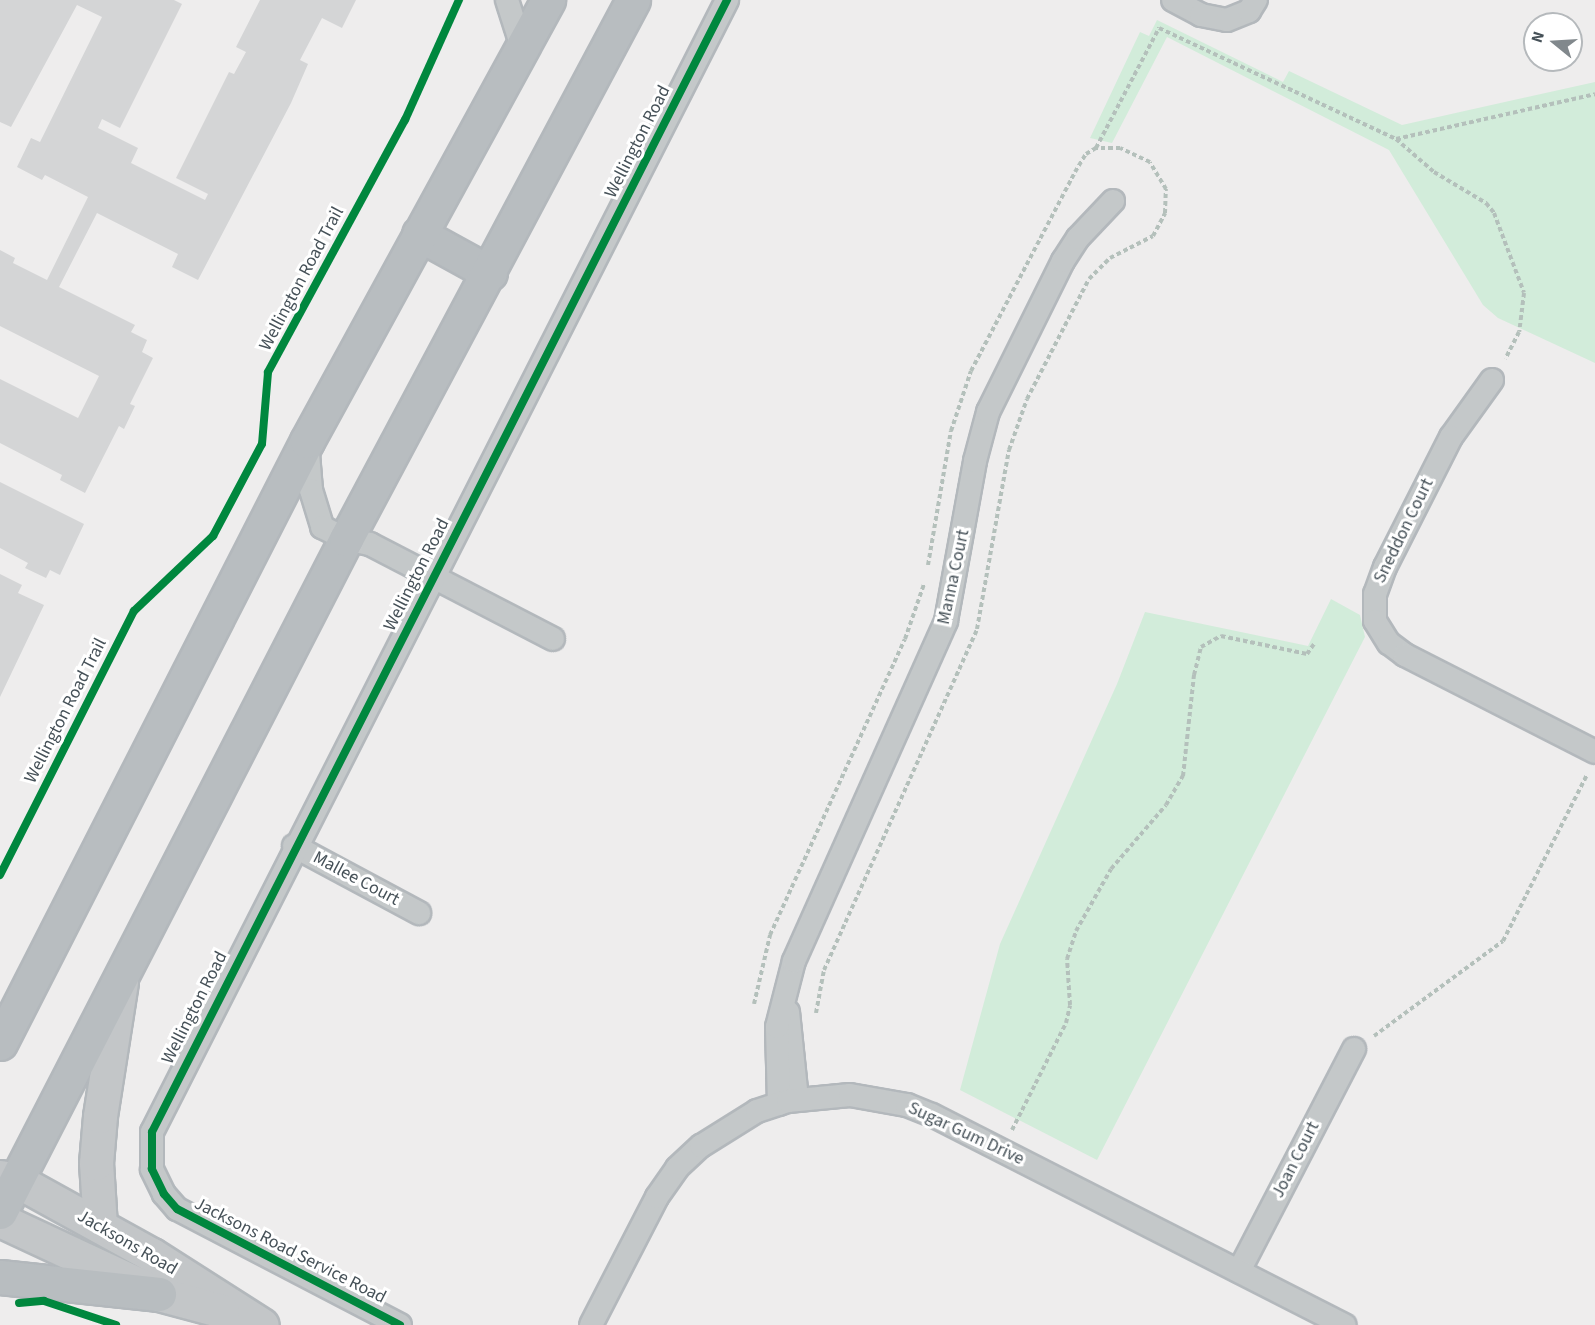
<!DOCTYPE html>
<html>
<head>
<meta charset="utf-8">
<style>
	body { margin:0 }
	#map { position:relative; width:1595px; height:1325px; overflow:hidden; background:#eeeded; font-family:"Source Sans 3",sans-serif }
	div>[style] { position:absolute }
	.green>* { inset:0; background:#d2ecda }
	.building>* { inset:0; background:#d4d5d6 }
	.path>* { height:4px; margin-top:-2px; transform-origin:0; background:repeating-linear-gradient(90deg,#b4c0bb 0 4.5px,transparent 0 7.5px) }
	.roads { filter:drop-shadow(2px 0 #b3b8bc) drop-shadow(-2px 0 #b3b8bc) drop-shadow(0 2px #b3b8bc) drop-shadow(0 -2px #b3b8bc) }
	.street>* { height:22px; margin:-11px; padding:0 11px; transform-origin:11px; border-radius:11px; background:#c4c8c9 }
	.primary>* { height:33px; margin:-16.5px; padding:0 16.5px; transform-origin:16.5px; border-radius:16.5px; background:#c3c6c8 }
	.highway>* { height:33px; margin:-16.5px; padding:0 16.5px; transform-origin:16.5px; border-radius:16.5px; background:#b8bdc0 }
	.cycleway>* { height:8px; margin:-4px; padding:0 4px; transform-origin:4px; border-radius:4px; background:#00873e }
	span { translate:-50% -50%; white-space:nowrap; text-align:center; line-height:1.15; -webkit-text-stroke:6px #fff; paint-order:stroke }
	.street-label { font-size:18px; color:#465158 }
	.north { position:absolute; left:1523px; top:12px; width:60px; height:60px; box-sizing:border-box; background:#fff; border:2px solid #b5b9bc; border-radius:50%; rotate:288deg; font-size:16px; font-weight:700; line-height:24px; text-align:center; color:#465158 }
	.north::after { content:''; display:block; margin:auto; width:21px; height:27px; background:#81888c; clip-path:polygon(50% 0,100% 100%,50% 72%,0 100%) }
</style>
</head>
<body>
<div id="map">
	<div class="green">
		<i style="clip-path:polygon(1157px 20px,1283px 82px,1289px 71px,1402px 125px,1595px 82px,1595px 363px,1498px 318px,1483px 305px,1389px 150px,1167px 37px,1112px 143px,1090px 138px,1140px 32px,1149px 36px)"></i>
		<i style="clip-path:polygon(1331px 599px,1360px 615px,1365px 637px,1097px 1160px,960px 1090px,1000px 944px,1117px 684px,1145px 612px,1308px 646px)"></i>
	</div>
	<div class="building">
		<i style="clip-path:polygon(0 0,174px 0,182px 4px,120px 128px,102px 119px,98px 128px,138px 148px,131px 163px,205px 200px,208px 194px,176px 178px,229px 72px,234px 74px,246px 52px,236px 47px,260px 0,356px 0,342px 28px,322px 18px,300px 60px,308px 64px,291px 103px,198px 280px,172px 267px,178px 254px,97px 213px,59px 287px,135px 325px,131px 332px,147px 340px,142px 352px,153px 358px,130px 404px,135px 406px,124px 429px,119px 426px,85px 493px,60px 480px,62px 475px,0 443px,0 379px,78px 418px,99px 376px,0 326px,0 250px,15px 258px,13px 263px,47px 280px,88px 197px,45px 175px,42px 180px,17px 167px,31px 138px,40px 142px,102px 17px,77px 5px,11px 127px,0 122px)"></i>
		<i style="clip-path:polygon(0 482px,84px 524px,60px 575px,50px 570px,46px 578px,25px 568px,28px 563px,0 548px)"></i>
		<i style="clip-path:polygon(0 574px,22px 585px,18px 593px,44px 605px,0 697px)"></i>
	</div>
	<div class="path">
		<i style="left:1396px;top:139px;width:50px;rotate:41deg"></i>
		<i style="left:1434px;top:172px;width:61px;rotate:30.8deg"></i>
		<i style="left:1486px;top:203px;width:13px;rotate:51deg"></i>
		<i style="left:1494px;top:213px;width:85px;rotate:69.4deg"></i>
		<i style="left:1524px;top:293px;width:39px;rotate:97deg"></i>
		<i style="left:1519px;top:332px;width:30px;rotate:117deg"></i>
		<i style="left:928px;top:565px;width:136px;rotate:-80.3deg"></i>
		<i style="left:951px;top:431px;width:63px;rotate:-71.6deg"></i>
		<i style="left:971px;top:371px;width:225px;rotate:-62.4deg"></i>
		<i style="left:1075px;top:172px;width:21px;rotate:-59deg"></i>
		<i style="left:1086px;top:154px;width:12px;rotate:-31deg"></i>
		<i style="left:1096px;top:148px;width:136px;rotate:-62.3deg"></i>
		<i style="left:1159px;top:28px;width:262px;rotate:25.1deg"></i>
		<i style="left:1396px;top:139px;width:204px;rotate:-12.7deg"></i>
		<i style="left:754px;top:1004px;width:71px;rotate:-76.9deg"></i>
		<i style="left:770px;top:935px;width:325px;rotate:-65.5deg"></i>
		<i style="left:905px;top:639px;width:58px;rotate:-70.9deg"></i>
		<i style="left:816px;top:1013px;width:44px;rotate:-79.5deg"></i>
		<i style="left:824px;top:970px;width:374px;rotate:-65.8deg"></i>
		<i style="left:977px;top:629px;width:182px;rotate:-79.9deg"></i>
		<i style="left:1009px;top:450px;width:54px;rotate:-70.6deg"></i>
		<i style="left:1027px;top:399px;width:135px;rotate:-62.7deg"></i>
		<i style="left:1089px;top:279px;width:30px;rotate:-45deg"></i>
		<i style="left:1110px;top:258px;width:48px;rotate:-27.1deg"></i>
		<i style="left:1153px;top:236px;width:26px;rotate:-62deg"></i>
		<i style="left:1165px;top:213px;width:24px;rotate:-88deg"></i>
		<i style="left:1166px;top:189px;width:31px;rotate:-121deg"></i>
		<i style="left:1150px;top:162px;width:33px;rotate:-155deg"></i>
		<i style="left:1120px;top:148px;width:24px;rotate:180deg"></i>
		<i style="left:1374px;top:1036px;width:160px;rotate:-36.4deg"></i>
		<i style="left:1503px;top:941px;width:186px;rotate:-63.2deg"></i>
		<i style="left:1012px;top:1130px;width:120px;rotate:-63.2deg"></i>
		<i style="left:1066px;top:1023px;width:18px;rotate:-77deg"></i>
		<i style="left:1070px;top:1005px;width:46px;rotate:-93.7deg"></i>
		<i style="left:1067px;top:959px;width:29px;rotate:-72deg"></i>
		<i style="left:1076px;top:931px;width:71px;rotate:-60.6deg"></i>
		<i style="left:1111px;top:869px;width:84px;rotate:-49.3deg"></i>
		<i style="left:1166px;top:805px;width:34px;rotate:-60deg"></i>
		<i style="left:1183px;top:776px;width:102px;rotate:-83.8deg"></i>
		<i style="left:1194px;top:675px;width:29px;rotate:-76deg"></i>
		<i style="left:1201px;top:647px;width:23px;rotate:-29deg"></i>
		<i style="left:1221px;top:636px;width:88px;rotate:11.8deg"></i>
		<i style="left:1307px;top:654px;width:12px;rotate:-55deg"></i>
	</div>
	<div class="roads">
		<div class="street">
			<i style="left:507px;top:0;width:49px;rotate:72.3deg"></i>
			<i style="left:1173px;top:0;width:32px;rotate:28deg"></i>
			<i style="left:1201px;top:15px;width:26px;rotate:11deg"></i>
			<i style="left:1227px;top:20px;width:24px;rotate:-22deg"></i>
			<i style="left:1249px;top:11px;width:13px;rotate:-58deg"></i>
			<i style="left:1492px;top:380px;width:70px;rotate:125.7deg"></i>
			<i style="left:1451px;top:437px;width:146px;rotate:116.9deg"></i>
			<i style="left:1385px;top:567px;width:29px;rotate:110deg"></i>
			<i style="left:1375px;top:594px;width:27px;rotate:90deg"></i>
			<i style="left:1375px;top:621px;width:26px;rotate:58deg"></i>
			<i style="left:1389px;top:643px;width:20px;rotate:37deg"></i>
			<i style="left:1405px;top:655px;width:213px;rotate:27deg"></i>
			<i style="left:307px;top:441px;width:49px;rotate:85.3deg"></i>
			<i style="left:311px;top:490px;width:39px;rotate:73deg"></i>
			<i style="left:322px;top:527px;width:27px;rotate:27deg"></i>
			<i style="left:346px;top:539px;width:25px;rotate:12deg"></i>
			<i style="left:370px;top:544px;width:206px;rotate:27.4deg"></i>
			<i style="left:294px;top:846px;width:142px;rotate:28.2deg"></i>
			<i style="left:788px;top:1012px;width:87px;rotate:84.1deg"></i>
			<i style="left:779px;top:1104px;width:77px;rotate:-91.5deg"></i>
			<i style="left:777px;top:1027px;width:68px;rotate:-75.6deg"></i>
			<i style="left:794px;top:961px;width:372px;rotate:-65.9deg"></i>
			<i style="left:946px;top:621px;width:163px;rotate:-79.7deg"></i>
			<i style="left:975px;top:461px;width:51px;rotate:-75.1deg"></i>
			<i style="left:988px;top:412px;width:169px;rotate:-63.6deg"></i>
			<i style="left:1063px;top:261px;width:27px;rotate:-57deg"></i>
			<i style="left:1078px;top:238px;width:51px;rotate:-46.6deg"></i>
			<i style="left:1239px;top:1271px;width:250px;rotate:-62.6deg"></i>
			<i style="left:400px;top:1325px;width:251px;rotate:-152.5deg"></i>
			<i style="left:177px;top:1209px;width:20px;rotate:-131deg"></i>
			<i style="left:164px;top:1194px;width:28px;rotate:-116deg"></i>
			<i style="left:152px;top:1169px;width:37px;rotate:-90deg"></i>
			<i style="left:152px;top:1132px;width:1270px;rotate:-63.07deg"></i>
			<i style="left:591px;top:1325px;width:144px;rotate:-62.7deg"></i>
			<i style="left:657px;top:1197px;width:35px;rotate:-55deg"></i>
			<i style="left:677px;top:1168px;width:33px;rotate:-43deg"></i>
			<i style="left:701px;top:1146px;width:66px;rotate:-32deg"></i>
			<i style="left:757px;top:1111px;width:33px;rotate:-18deg"></i>
			<i style="left:788px;top:1101px;width:62px;rotate:-5.5deg"></i>
			<i style="left:850px;top:1095px;width:58px;rotate:10deg"></i>
			<i style="left:907px;top:1105px;width:27px;rotate:22deg"></i>
			<i style="left:932px;top:1115px;width:463px;rotate:27deg"></i>
		</div>
		<div class="primary">
			<i style="left:0;top:1177px;width:16px;rotate:11deg"></i>
			<i style="left:16px;top:1180px;width:155px;rotate:28.9deg"></i>
			<i style="left:152px;top:1255px;width:130px;rotate:32.5deg"></i>
			<i style="left:0;top:1220px;width:175px;rotate:25deg"></i>
			<i style="left:159px;top:1294px;width:65px;rotate:15.1deg"></i>
			<i style="left:100px;top:1226px;width:63px;rotate:-93.6deg"></i>
			<i style="left:96px;top:1163px;width:47px;rotate:-85.1deg"></i>
			<i style="left:100px;top:1116px;width:136px;rotate:-81.1deg"></i>
		</div>
		<div class="highway">
			<i style="left:419px;top:234px;width:81px;rotate:28.8deg"></i>
			<i style="left:0;top:1043px;width:676px;rotate:-62.98deg"></i>
			<i style="left:307px;top:441px;width:503px;rotate:-61.34deg"></i>
			<i style="left:0;top:1212px;width:757px;rotate:-62.79deg"></i>
			<i style="left:346px;top:539px;width:611px;rotate:-61.97deg"></i>
			<i style="left:0;top:1277px;width:160px;rotate:6.1deg"></i>
		</div>
	</div>
	<div class="cycleway">
		<i style="left:0;top:875px;width:296px;rotate:-63.1deg"></i>
		<i style="left:134px;top:611px;width:109px;rotate:-43.5deg"></i>
		<i style="left:213px;top:536px;width:104px;rotate:-62deg"></i>
		<i style="left:262px;top:444px;width:72px;rotate:-85.2deg"></i>
		<i style="left:268px;top:372px;width:287px;rotate:-61.5deg"></i>
		<i style="left:405px;top:120px;width:132px;rotate:-65.8deg"></i>
		<i style="left:19px;top:1303px;width:25px;rotate:-5deg"></i>
		<i style="left:44px;top:1301px;width:76px;rotate:18.4deg"></i>
		<i style="left:400px;top:1325px;width:251px;rotate:-152.5deg"></i>
		<i style="left:177px;top:1209px;width:20px;rotate:-131deg"></i>
		<i style="left:164px;top:1194px;width:28px;rotate:-116deg"></i>
		<i style="left:152px;top:1169px;width:37px;rotate:-90deg"></i>
		<i style="left:152px;top:1132px;width:1270px;rotate:-63.07deg"></i>
	</div>
	<div class="street-label">
		<span style="left:638px;top:142px;rotate:-63deg">Wellington Road</span>
		<span style="left:302px;top:279px;rotate:-62deg">Wellington Road Trail</span>
		<span style="left:1404px;top:531px;rotate:-64deg">Sneddon Court</span>
		<span style="left:417px;top:575px;rotate:-63deg">Wellington Road</span>
		<span style="left:954px;top:577px;rotate:-78deg">Manna Court</span>
		<span style="left:66px;top:711px;rotate:-63deg">Wellington Road Trail</span>
		<span style="left:356px;top:879px;rotate:28deg">Mallee Court</span>
		<span style="left:195px;top:1008px;rotate:-63deg">Wellington Road</span>
		<span style="left:966px;top:1134px;rotate:25deg">Sugar Gum Drive</span>
		<span style="left:1296px;top:1160px;rotate:-63deg">Joan Court</span>
		<span style="left:127px;top:1243px;rotate:30deg">Jacksons Road</span>
		<span style="left:290px;top:1251px;rotate:27deg">Jacksons Road Service Road</span>
	</div>
	<div class="north">N</div>
</div>
</body>
</html>
